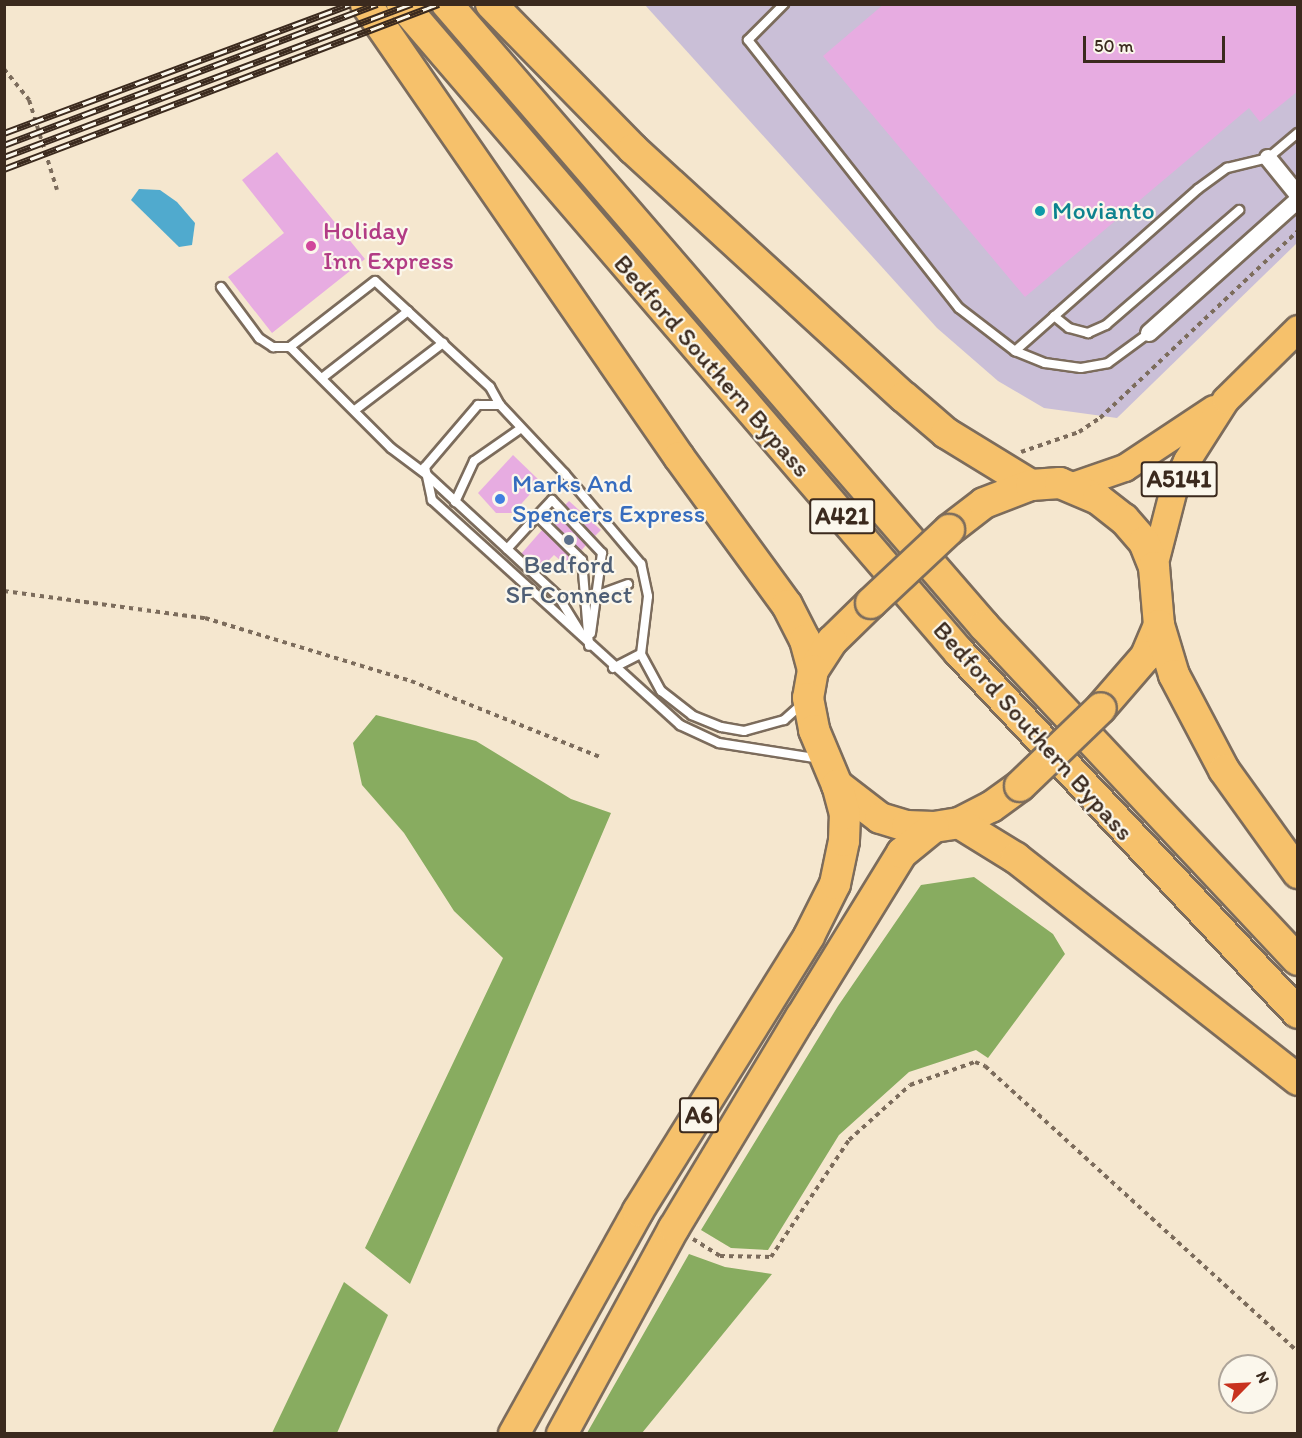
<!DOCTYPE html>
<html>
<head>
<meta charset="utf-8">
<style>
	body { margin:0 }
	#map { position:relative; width:1302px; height:1438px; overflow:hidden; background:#f5e7cf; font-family:Itim,sans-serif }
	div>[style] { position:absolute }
	.industrial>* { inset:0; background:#cabfd7 }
	.forest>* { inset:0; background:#88ac60 }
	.water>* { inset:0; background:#50aace }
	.building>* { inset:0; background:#e7ace1 }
	.path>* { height:4px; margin-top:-2px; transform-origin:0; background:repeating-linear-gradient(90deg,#7c6c5c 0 4.5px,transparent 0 9px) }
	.roads { filter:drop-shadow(2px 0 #7c6c5c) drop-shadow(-2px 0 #7c6c5c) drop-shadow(0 2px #7c6c5c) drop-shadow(0 -2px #7c6c5c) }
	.lane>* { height:8px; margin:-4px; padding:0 4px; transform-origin:4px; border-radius:4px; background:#fff }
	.street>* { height:16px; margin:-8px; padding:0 8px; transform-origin:8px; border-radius:8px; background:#fff }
	.primary>* { height:26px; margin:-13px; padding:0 13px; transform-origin:13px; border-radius:13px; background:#f6c16b }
	.highway>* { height:30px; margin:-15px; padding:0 15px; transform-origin:15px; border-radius:15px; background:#f6c16b }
	.rail>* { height:7px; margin-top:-3.5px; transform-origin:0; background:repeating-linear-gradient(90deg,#fbf7ec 0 14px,#3b2a1e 0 28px); box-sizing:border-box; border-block:2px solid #3b2a1e }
	.bridges { filter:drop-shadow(2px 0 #7c6c5c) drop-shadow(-2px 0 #7c6c5c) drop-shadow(0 2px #7c6c5c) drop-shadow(0 -2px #7c6c5c) }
	.highway-bridge>* { height:30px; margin:-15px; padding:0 15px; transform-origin:15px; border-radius:15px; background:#f6c16b }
	.dots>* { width:16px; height:16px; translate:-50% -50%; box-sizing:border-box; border:3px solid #fbf7ec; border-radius:50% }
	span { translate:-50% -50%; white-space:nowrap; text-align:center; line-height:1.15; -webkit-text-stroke:4.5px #fbf7ec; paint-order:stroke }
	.shield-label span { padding:2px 4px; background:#fbf7ec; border:2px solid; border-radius:4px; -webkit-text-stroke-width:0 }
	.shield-label { font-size:24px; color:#3b2a1e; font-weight:700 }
	.culture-label { font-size:26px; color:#0d838f }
	.left { translate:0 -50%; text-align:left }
	.hotel-label { font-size:26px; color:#b23c85 }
	.street-label { font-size:26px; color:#3b2a1e }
	.shop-label { font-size:26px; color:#366cbe }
	.service-label { font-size:26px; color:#4e5e75 }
	.frame { position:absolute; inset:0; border:6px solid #3b2a1e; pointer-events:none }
	.north { position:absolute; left:1218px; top:1354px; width:60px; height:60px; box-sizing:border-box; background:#fbf7ec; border:2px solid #aea59a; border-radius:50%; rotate:66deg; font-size:16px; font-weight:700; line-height:24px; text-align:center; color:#3b2a1e }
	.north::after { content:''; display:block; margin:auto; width:21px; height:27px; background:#c8321e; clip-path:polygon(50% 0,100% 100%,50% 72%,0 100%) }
	.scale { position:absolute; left:1083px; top:36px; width:142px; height:27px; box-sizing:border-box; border:3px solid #3b2a1e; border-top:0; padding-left:8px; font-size:18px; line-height:21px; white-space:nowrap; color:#3b2a1e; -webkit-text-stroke:4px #fbf7ec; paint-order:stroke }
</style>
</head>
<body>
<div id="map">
	<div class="industrial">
		<i style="clip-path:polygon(645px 5px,1297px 5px,1297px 243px,1117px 418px,1044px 408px,998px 381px,937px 328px)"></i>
	</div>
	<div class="forest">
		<i style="clip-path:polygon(376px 715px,476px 741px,571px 799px,611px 813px,410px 1284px,365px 1248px,503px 958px,454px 911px,404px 833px,362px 785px,353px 743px)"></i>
		<i style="clip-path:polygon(974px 877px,1053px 934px,1065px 954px,988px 1058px,976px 1050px,909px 1072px,839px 1135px,768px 1250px,731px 1248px,701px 1230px,838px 1006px,921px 885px)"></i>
		<i style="clip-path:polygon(689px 1254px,725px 1267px,772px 1274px,642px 1433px,587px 1433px)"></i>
		<i style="clip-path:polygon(344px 1282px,388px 1315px,337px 1433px,272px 1433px)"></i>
	</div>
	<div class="water">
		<i style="clip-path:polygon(139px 189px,160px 190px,177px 202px,195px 223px,192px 245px,179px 247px,131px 200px)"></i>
	</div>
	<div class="building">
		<i style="clip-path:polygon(884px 4px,1298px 4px,1298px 91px,1260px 122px,1249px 108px,1025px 297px,823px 56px)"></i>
		<i style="clip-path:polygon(277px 152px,365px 259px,272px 333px,228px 277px,284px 233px,242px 180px)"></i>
		<i style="clip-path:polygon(513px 455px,541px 482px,513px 513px,496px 513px,478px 493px)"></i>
		<i style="clip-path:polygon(569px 501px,601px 530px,595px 536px,565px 505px)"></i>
		<i style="clip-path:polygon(557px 514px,586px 545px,581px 551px,551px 521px)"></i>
		<i style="clip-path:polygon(542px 530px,573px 560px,567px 566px,554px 555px,539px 570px,521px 554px)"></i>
	</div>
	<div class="path">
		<i style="left:4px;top:69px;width:40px;rotate:51deg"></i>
		<i style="left:29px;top:100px;width:94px;rotate:72.7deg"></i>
		<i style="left:1021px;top:452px;width:61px;rotate:-19deg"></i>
		<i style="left:1079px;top:432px;width:25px;rotate:-34deg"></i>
		<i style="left:1100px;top:418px;width:272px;rotate:-43.4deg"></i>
		<i style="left:4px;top:591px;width:203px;rotate:7.7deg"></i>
		<i style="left:205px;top:618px;width:215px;rotate:17deg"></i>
		<i style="left:411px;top:681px;width:204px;rotate:21.9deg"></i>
		<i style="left:693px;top:1239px;width:32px;rotate:32deg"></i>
		<i style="left:720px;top:1256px;width:51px;rotate:1.1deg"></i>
		<i style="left:771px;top:1257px;width:141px;rotate:-56.3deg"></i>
		<i style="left:849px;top:1140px;width:82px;rotate:-42deg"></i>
		<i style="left:910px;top:1085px;width:69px;rotate:-19.5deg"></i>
		<i style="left:975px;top:1062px;width:11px;rotate:22deg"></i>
		<i style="left:985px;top:1066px;width:424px;rotate:42.4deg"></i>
	</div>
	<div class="roads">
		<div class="lane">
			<i style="left:784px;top:4px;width:51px;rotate:135deg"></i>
			<i style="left:748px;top:40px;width:341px;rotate:51.8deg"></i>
			<i style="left:959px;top:308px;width:71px;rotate:37.5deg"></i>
			<i style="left:1015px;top:351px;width:244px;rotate:-41.5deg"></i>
			<i style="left:1198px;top:189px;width:36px;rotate:-36deg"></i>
			<i style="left:1227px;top:168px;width:42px;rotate:-13.7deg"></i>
			<i style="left:1268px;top:158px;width:39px;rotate:-40deg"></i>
			<i style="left:221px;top:287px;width:64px;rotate:53.3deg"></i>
			<i style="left:259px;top:338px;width:17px;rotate:33deg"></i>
			<i style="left:273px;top:347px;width:17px"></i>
			<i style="left:1054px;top:316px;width:19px;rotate:39deg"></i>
			<i style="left:1069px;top:328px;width:20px;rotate:15deg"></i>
			<i style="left:1088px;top:333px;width:20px;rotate:-24deg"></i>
			<i style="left:1106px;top:325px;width:176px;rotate:-40.8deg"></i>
			<i style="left:1015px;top:351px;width:32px;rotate:22deg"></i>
			<i style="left:1045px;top:363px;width:36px;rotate:8deg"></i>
			<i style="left:1081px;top:368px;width:27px;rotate:-10deg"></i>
			<i style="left:1108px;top:363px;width:51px;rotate:-36.2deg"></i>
			<i style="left:322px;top:378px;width:109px;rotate:-37.9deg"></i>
			<i style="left:500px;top:405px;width:21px;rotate:-119deg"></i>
			<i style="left:490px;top:387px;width:156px;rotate:-137.3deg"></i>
			<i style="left:375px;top:281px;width:108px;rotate:142.2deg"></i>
			<i style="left:290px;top:347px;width:143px;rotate:45deg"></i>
			<i style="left:391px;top:448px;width:45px;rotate:36.9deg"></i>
			<i style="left:427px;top:475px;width:178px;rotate:42.7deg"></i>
			<i style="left:558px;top:596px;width:46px;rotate:58.4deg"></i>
			<i style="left:355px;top:410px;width:111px;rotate:-37.3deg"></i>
			<i style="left:455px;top:502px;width:45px;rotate:-65.1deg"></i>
			<i style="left:474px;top:461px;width:56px;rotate:-34.8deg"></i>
			<i style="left:537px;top:516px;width:22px;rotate:-47deg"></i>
			<i style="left:552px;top:500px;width:73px;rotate:46.7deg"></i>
			<i style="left:602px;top:553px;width:81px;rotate:97.8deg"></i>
			<i style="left:507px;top:549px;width:45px;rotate:-47.7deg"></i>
			<i style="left:537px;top:516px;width:63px;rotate:44.4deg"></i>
			<i style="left:582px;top:560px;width:86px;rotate:85.3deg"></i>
			<i style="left:598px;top:595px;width:32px;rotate:-20deg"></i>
			<i style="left:613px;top:668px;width:31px;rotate:-27deg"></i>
			<i style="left:802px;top:704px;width:24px;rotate:138deg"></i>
			<i style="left:784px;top:720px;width:41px;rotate:164.6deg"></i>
			<i style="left:744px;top:731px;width:23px;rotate:-170deg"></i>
			<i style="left:721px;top:727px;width:31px;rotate:-158deg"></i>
			<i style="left:692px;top:715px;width:39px;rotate:-142deg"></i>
			<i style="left:661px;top:691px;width:42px;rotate:-118.4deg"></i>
			<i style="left:641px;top:654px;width:58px;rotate:-83.1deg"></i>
			<i style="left:648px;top:596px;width:33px;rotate:-102deg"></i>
			<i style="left:641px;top:564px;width:118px;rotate:-130.2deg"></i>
			<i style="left:565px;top:474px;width:95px;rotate:-133.3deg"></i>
			<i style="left:500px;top:405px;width:22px;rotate:180deg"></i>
			<i style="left:478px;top:405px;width:82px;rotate:130.5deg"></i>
			<i style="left:425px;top:467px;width:34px;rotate:78deg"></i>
			<i style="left:432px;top:500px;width:335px;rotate:42.2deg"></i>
			<i style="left:680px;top:725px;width:43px;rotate:24.8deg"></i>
			<i style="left:719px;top:743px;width:103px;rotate:8.9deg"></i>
		</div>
		<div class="street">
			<i style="left:1268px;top:158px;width:48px;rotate:51deg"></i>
			<i style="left:1149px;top:333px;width:200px;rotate:-41.8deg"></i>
		</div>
		<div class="primary">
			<i style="left:1070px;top:487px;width:58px;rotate:-19.1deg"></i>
			<i style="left:1125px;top:468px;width:107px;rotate:-33.5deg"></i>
			<i style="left:1154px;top:567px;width:81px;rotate:-75.6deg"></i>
			<i style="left:1174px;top:489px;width:31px;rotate:-65deg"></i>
			<i style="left:1187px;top:461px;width:72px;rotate:-57.4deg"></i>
			<i style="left:1226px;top:400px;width:101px;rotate:-44.6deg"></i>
		</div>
		<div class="highway">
			<i style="left:366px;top:4px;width:551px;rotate:55.36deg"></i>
			<i style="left:679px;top:457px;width:183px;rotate:53.9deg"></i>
			<i style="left:787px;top:605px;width:39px;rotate:63deg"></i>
			<i style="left:805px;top:640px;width:31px;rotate:75deg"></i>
			<i style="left:402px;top:4px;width:854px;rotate:49.32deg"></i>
			<i style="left:959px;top:652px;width:495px;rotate:46.8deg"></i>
			<i style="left:447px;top:4px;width:822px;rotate:49.19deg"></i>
			<i style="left:984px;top:626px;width:458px;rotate:46.8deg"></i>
			<i style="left:491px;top:4px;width:203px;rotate:45.6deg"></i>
			<i style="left:633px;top:149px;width:367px;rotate:42.5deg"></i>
			<i style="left:904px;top:397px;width:55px;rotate:40.6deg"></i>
			<i style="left:946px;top:433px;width:100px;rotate:31.5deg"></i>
			<i style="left:949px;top:530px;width:44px;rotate:-37.6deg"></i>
			<i style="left:984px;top:503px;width:50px;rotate:-21deg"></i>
			<i style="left:1031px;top:485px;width:29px;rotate:-4deg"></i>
			<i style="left:1060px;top:483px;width:41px;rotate:22.8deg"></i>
			<i style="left:1098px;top:499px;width:33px;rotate:38deg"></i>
			<i style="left:1124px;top:519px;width:30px;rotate:49deg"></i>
			<i style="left:1144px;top:542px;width:27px;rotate:68deg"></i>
			<i style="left:1154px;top:567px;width:58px;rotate:85.1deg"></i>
			<i style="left:1159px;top:625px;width:34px;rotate:113deg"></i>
			<i style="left:1146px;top:656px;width:69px;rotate:130.9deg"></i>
			<i style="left:871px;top:603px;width:54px;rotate:135.7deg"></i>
			<i style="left:832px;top:641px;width:35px;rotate:123deg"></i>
			<i style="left:813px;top:670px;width:28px;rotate:100deg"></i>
			<i style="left:808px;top:698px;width:33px;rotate:79deg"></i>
			<i style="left:814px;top:730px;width:60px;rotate:67.3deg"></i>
			<i style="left:837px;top:785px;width:54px;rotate:37.5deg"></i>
			<i style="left:880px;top:818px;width:28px;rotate:17deg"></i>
			<i style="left:907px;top:826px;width:27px;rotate:2deg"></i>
			<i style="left:934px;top:827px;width:25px;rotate:-9deg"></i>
			<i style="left:959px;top:823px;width:36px;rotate:-27deg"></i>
			<i style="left:991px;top:807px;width:36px;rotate:-36deg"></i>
			<i style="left:1159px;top:625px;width:52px;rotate:73.3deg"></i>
			<i style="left:1174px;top:675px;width:107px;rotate:62.2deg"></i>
			<i style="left:1224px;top:770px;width:127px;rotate:54.3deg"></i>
			<i style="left:959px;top:823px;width:67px;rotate:31.6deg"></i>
			<i style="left:1016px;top:858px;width:359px;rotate:38.2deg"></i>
			<i style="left:514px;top:1434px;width:255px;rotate:-60.9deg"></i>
			<i style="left:638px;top:1211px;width:324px;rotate:-58.1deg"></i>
			<i style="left:809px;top:936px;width:58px;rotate:-63.4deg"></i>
			<i style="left:835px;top:884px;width:44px;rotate:-78.2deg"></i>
			<i style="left:844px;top:841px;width:27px;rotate:-88deg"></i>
			<i style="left:845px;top:814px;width:30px;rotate:-105deg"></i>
			<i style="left:562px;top:1434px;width:234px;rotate:-61.5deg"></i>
			<i style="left:674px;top:1228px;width:246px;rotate:-59deg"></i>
			<i style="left:801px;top:1017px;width:193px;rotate:-58.4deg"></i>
			<i style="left:902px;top:853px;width:41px;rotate:-39.1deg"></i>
		</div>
	</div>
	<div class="rail">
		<i style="left:4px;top:133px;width:369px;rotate:-20.4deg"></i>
		<i style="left:4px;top:145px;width:399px;rotate:-20.7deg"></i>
		<i style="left:4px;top:157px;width:436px;rotate:-20.6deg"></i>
		<i style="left:4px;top:169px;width:465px;rotate:-20.8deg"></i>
	</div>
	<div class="bridges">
		<div class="highway-bridge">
			<i style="left:871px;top:603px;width:107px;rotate:-43.1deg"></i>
			<i style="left:1020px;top:786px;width:112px;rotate:-43.9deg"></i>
		</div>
	</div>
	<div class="dots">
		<i style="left:1040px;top:211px;background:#0f9aa8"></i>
		<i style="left:311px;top:246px;background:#d1479c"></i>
		<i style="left:500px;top:499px;background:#3f7fe0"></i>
		<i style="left:569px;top:540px;background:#5c6f8a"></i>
	</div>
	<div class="shield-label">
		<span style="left:1179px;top:479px">A5141</span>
		<span style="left:842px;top:516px">A421</span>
		<span style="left:699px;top:1115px">A6</span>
	</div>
	<div class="culture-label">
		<span class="left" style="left:1052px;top:211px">Movianto</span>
	</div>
	<div class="hotel-label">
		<span class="left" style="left:323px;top:246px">Holiday<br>Inn Express</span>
	</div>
	<div class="street-label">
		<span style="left:712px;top:366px;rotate:49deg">Bedford Southern Bypass</span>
		<span style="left:1033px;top:731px;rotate:48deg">Bedford Southern Bypass</span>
	</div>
	<div class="shop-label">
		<span class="left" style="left:512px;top:499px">Marks And<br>Spencers Express</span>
	</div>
	<div class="service-label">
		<span style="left:569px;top:580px">Bedford<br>SF Connect</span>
	</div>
	<div class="frame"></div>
	<div class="north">N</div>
	<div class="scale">50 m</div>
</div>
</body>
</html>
